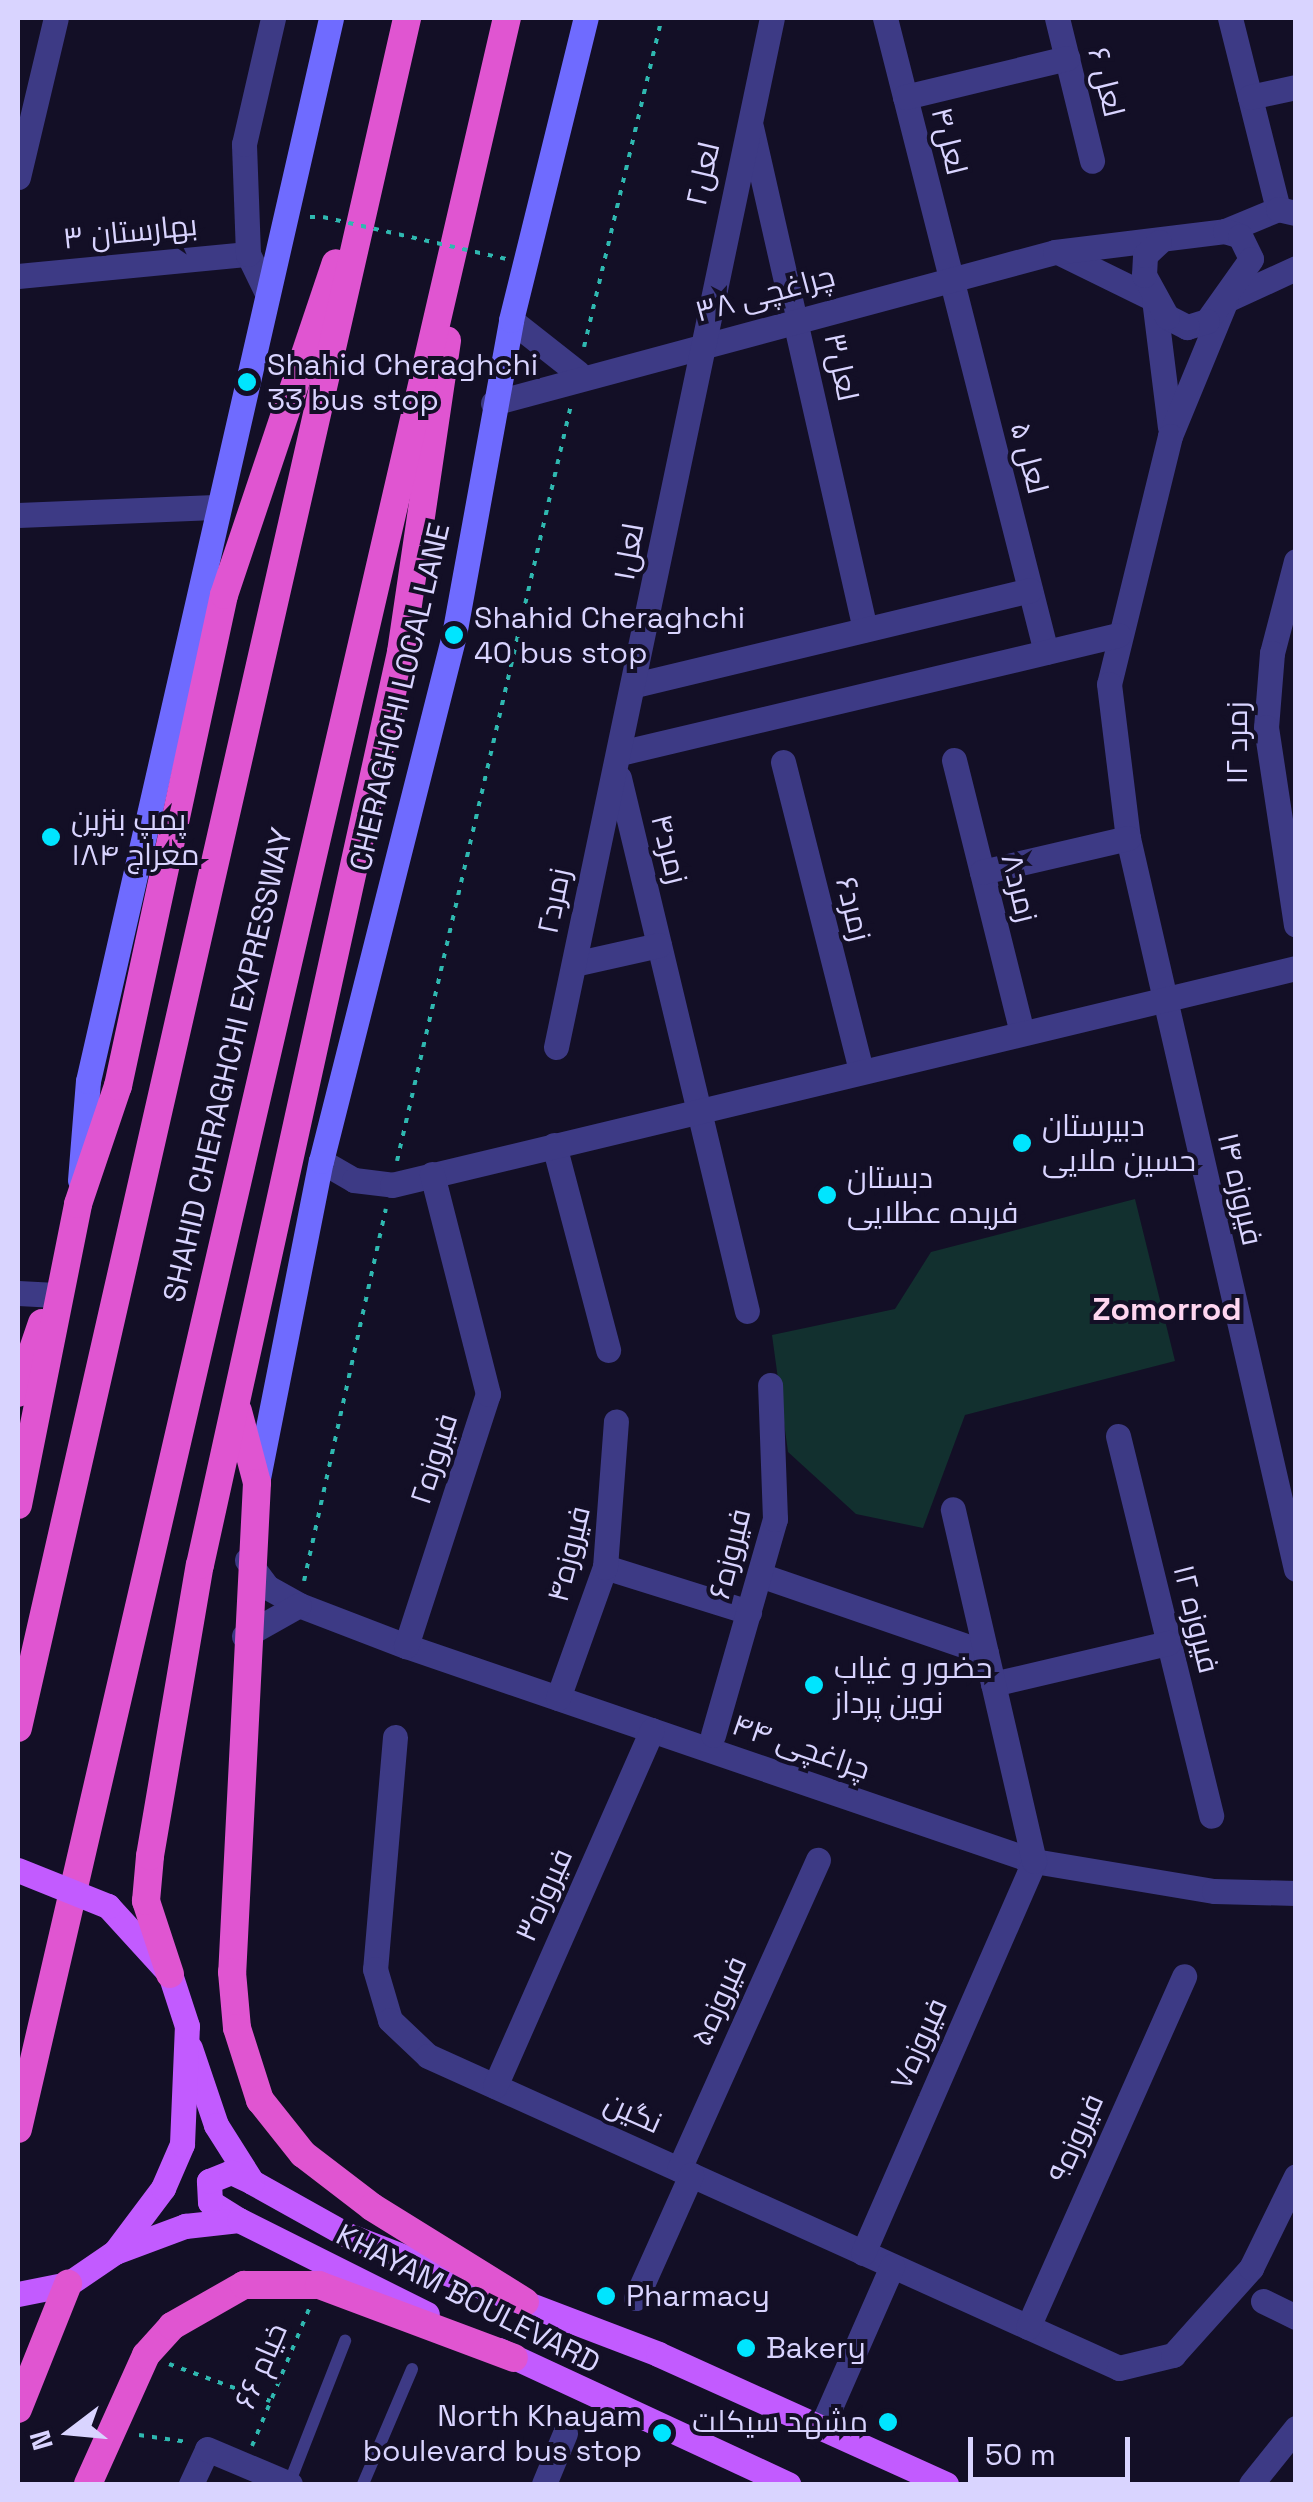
<!DOCTYPE html>
<html>
<head>
<meta charset="utf-8">
<style>
	body { margin:0 }
	#map { position:relative; width:1313px; height:2502px; overflow:hidden; background:#130f26; font-family:"Space Grotesk",Cairo,sans-serif }
	div>[style] { position:absolute }
	.green>* { inset:0; background:#12302f }
	.path>* { height:4px; margin-top:-2px; transform-origin:0; background:repeating-linear-gradient(90deg,#2fb8b0 0 5px,transparent 0 13px) }
	.service>* { height:12px; margin:-6px; padding:0 6px; transform-origin:6px; border-radius:6px; background:#3d3a85 }
	.minor>* { height:25px; margin:-12.5px; padding:0 12.5px; transform-origin:12.5px; border-radius:12.5px; background:#3d3a85 }
	.secondary>* { height:25px; margin:-12.5px; padding:0 12.5px; transform-origin:12.5px; border-radius:12.5px; background:#6f6bff }
	.primary>* { height:25px; margin:-12.5px; padding:0 12.5px; transform-origin:12.5px; border-radius:12.5px; background:#c25bff }
	.trunk>* { height:28px; margin:-14px; padding:0 14px; transform-origin:14px; border-radius:14px; background:#e055d1 }
	.path-bridge>* { height:4px; margin-top:-2px; transform-origin:0; background:repeating-linear-gradient(90deg,#2fb8b0 0 5px,transparent 0 13px) }
	.primary-bridge>* { height:25px; margin:-12.5px; padding:0 12.5px; transform-origin:12.5px; border-radius:12.5px; background:#c25bff }
	.dots>* { width:28px; height:28px; translate:-50% -50%; box-sizing:border-box; border:5px solid #130f26; border-radius:50% }
	span { translate:-50% -50%; white-space:nowrap; text-align:center; line-height:1.15; -webkit-text-stroke:8px #130f26; paint-order:stroke }
	.street-label { font-size:30px; color:#d9d4ff }
	.poi-label { font-size:30px; color:#d9d4ff }
	.left { translate:0 -50%; text-align:left }
	.right { translate:-100% -50%; text-align:right }
	.neighbourhood-label { font-size:32px; color:#ffd6f0; font-weight:700 }
	.frame { position:absolute; inset:0; border:20px solid #d9d4ff; pointer-events:none }
	.north { position:absolute; left:20px; top:2382px; width:100px; height:100px; -webkit-text-stroke:8px #130f26; paint-order:stroke; rotate:254deg; font-size:28px; font-weight:700; line-height:40px; text-align:center; color:#d9d4ff }
	.north::after { content:''; display:block; margin:auto; width:35px; height:45px; background:#d9d4ff; clip-path:polygon(50% 0,100% 100%,50% 72%,0 100%) }
	.scale { position:absolute; left:968px; top:2437px; width:162px; height:45px; box-sizing:border-box; border:5px solid #d9d4ff; border-top:0; padding-left:12px; font-size:30px; line-height:35px; white-space:nowrap; color:#d9d4ff; -webkit-text-stroke:8px #130f26; paint-order:stroke }
</style>
</head>
<body>
<div id="map">
	<div class="green">
		<i style="clip-path:polygon(1135px 1199px,1175px 1361px,965px 1415px,923px 1528px,856px 1514px,788px 1452px,772px 1335px,895px 1309px,931px 1252px)"></i>
	</div>
	<div class="path">
		<i style="left:310px;top:217px;width:13px"></i>
		<i style="left:584px;top:347px;width:338px;rotate:-76.7deg"></i>
		<i style="left:397px;top:1161px;width:776px;rotate:-77.04deg"></i>
		<i style="left:304px;top:1581px;width:381px;rotate:-77.6deg"></i>
		<i style="left:169px;top:2364px;width:108px;rotate:20.1deg"></i>
		<i style="left:139px;top:2435px;width:49px;rotate:8.3deg"></i>
		<i style="left:252px;top:2446px;width:151px;rotate:-67.4deg"></i>
	</div>
	<div class="service">
		<i style="left:289px;top:2484px;width:154px;rotate:-68.6deg"></i>
		<i style="left:363px;top:2484px;width:125px;rotate:-66.9deg"></i>
	</div>
	<div class="minor">
		<i style="left:885px;top:18px;width:654px;rotate:75.75deg"></i>
		<i style="left:1057px;top:18px;width:147px;rotate:76.2deg"></i>
		<i style="left:1230px;top:18px;width:197px;rotate:75.9deg"></i>
		<i style="left:905px;top:97px;width:167px;rotate:-13.5deg"></i>
		<i style="left:1250px;top:97px;width:47px;rotate:-12.3deg"></i>
		<i style="left:751px;top:127px;width:515px;rotate:77.21deg"></i>
		<i style="left:18px;top:177px;width:163px;rotate:-76.6deg"></i>
		<i style="left:1225px;top:231px;width:57px;rotate:-22.5deg"></i>
		<i style="left:1278px;top:209px;width:18px;rotate:13deg"></i>
		<i style="left:1060px;top:253px;width:105px;rotate:26.1deg"></i>
		<i style="left:1154px;top:299px;width:129px;rotate:82.9deg"></i>
		<i style="left:1296px;top:268px;width:77px;rotate:155.4deg"></i>
		<i style="left:1226px;top:300px;width:147px;rotate:112.4deg"></i>
		<i style="left:1170px;top:436px;width:255px;rotate:103.8deg"></i>
		<i style="left:1109px;top:684px;width:155px;rotate:83deg"></i>
		<i style="left:1128px;top:838px;width:750px;rotate:77.06deg"></i>
		<i style="left:18px;top:276px;width:231px;rotate:-5.5deg"></i>
		<i style="left:267px;top:293px;width:43px;rotate:-116deg"></i>
		<i style="left:248px;top:254px;width:110px;rotate:-92.1deg"></i>
		<i style="left:244px;top:144px;width:129px;rotate:-77deg"></i>
		<i style="left:511px;top:320px;width:85px;rotate:38.3deg"></i>
		<i style="left:493px;top:403px;width:582px;rotate:-15.04deg"></i>
		<i style="left:1055px;top:252px;width:171px;rotate:-7deg"></i>
		<i style="left:1225px;top:231px;width:16px;rotate:18deg"></i>
		<i style="left:1240px;top:236px;width:25px;rotate:64deg"></i>
		<i style="left:1251px;top:259px;width:76px;rotate:125.4deg"></i>
		<i style="left:1207px;top:321px;width:21px;rotate:163deg"></i>
		<i style="left:1187px;top:327px;width:22px;rotate:-153deg"></i>
		<i style="left:1167px;top:317px;width:48px;rotate:-118.7deg"></i>
		<i style="left:1144px;top:275px;width:20px;rotate:-87deg"></i>
		<i style="left:1145px;top:255px;width:19px;rotate:-43deg"></i>
		<i style="left:18px;top:515px;width:197px;rotate:-2.3deg"></i>
		<i style="left:1296px;top:561px;width:95px;rotate:104.6deg"></i>
		<i style="left:1272px;top:653px;width:74px;rotate:94.6deg"></i>
		<i style="left:1266px;top:727px;width:200px;rotate:81.4deg"></i>
		<i style="left:639px;top:684px;width:402px;rotate:-13.5deg"></i>
		<i style="left:620px;top:753px;width:512px;rotate:-13.33deg"></i>
		<i style="left:954px;top:760px;width:281px;rotate:76deg"></i>
		<i style="left:783px;top:762px;width:319px;rotate:75.8deg"></i>
		<i style="left:619px;top:778px;width:548px;rotate:76.5deg"></i>
		<i style="left:982px;top:872px;width:150px;rotate:-13.1deg"></i>
		<i style="left:574px;top:964px;width:87px;rotate:-12.6deg"></i>
		<i style="left:556px;top:1047px;width:1051px;rotate:-78.15deg"></i>
		<i style="left:554px;top:1145px;width:212px;rotate:75.2deg"></i>
		<i style="left:321px;top:1161px;width:38px;rotate:30deg"></i>
		<i style="left:354px;top:1180px;width:38px;rotate:7deg"></i>
		<i style="left:392px;top:1185px;width:930px;rotate:-13.5deg"></i>
		<i style="left:18px;top:1293px;width:33px;rotate:3deg"></i>
		<i style="left:1118px;top:1436px;width:391px;rotate:76.2deg"></i>
		<i style="left:247px;top:1560px;width:34px;rotate:53deg"></i>
		<i style="left:267px;top:1587px;width:37px;rotate:29deg"></i>
		<i style="left:299px;top:1605px;width:115px;rotate:21deg"></i>
		<i style="left:406px;top:1646px;width:664px;rotate:18.9deg"></i>
		<i style="left:1034px;top:1861px;width:182px;rotate:9.5deg"></i>
		<i style="left:1214px;top:1891px;width:82px;rotate:1.4deg"></i>
		<i style="left:605px;top:1567px;width:151px;rotate:17.4deg"></i>
		<i style="left:760px;top:1575px;width:239px;rotate:19deg"></i>
		<i style="left:244px;top:1636px;width:63px;rotate:-29.4deg"></i>
		<i style="left:406px;top:1646px;width:265px;rotate:-72deg"></i>
		<i style="left:488px;top:1394px;width:227px;rotate:-104.3deg"></i>
		<i style="left:993px;top:1684px;width:180px;rotate:-13.2deg"></i>
		<i style="left:558px;top:1698px;width:139px;rotate:-70.3deg"></i>
		<i style="left:605px;top:1567px;width:146px;rotate:-85.7deg"></i>
		<i style="left:713px;top:1735px;width:225px;rotate:-74deg"></i>
		<i style="left:775px;top:1519px;width:134px;rotate:-92.1deg"></i>
		<i style="left:395px;top:1737px;width:233px;rotate:94.9deg"></i>
		<i style="left:375px;top:1969px;width:53px;rotate:73.6deg"></i>
		<i style="left:390px;top:2020px;width:52px;rotate:43.5deg"></i>
		<i style="left:428px;top:2056px;width:758px;rotate:24.3deg"></i>
		<i style="left:1119px;top:2368px;width:56px;rotate:-13.5deg"></i>
		<i style="left:1173px;top:2355px;width:117px;rotate:-48.1deg"></i>
		<i style="left:1251px;top:2268px;width:102px;rotate:-63.9deg"></i>
		<i style="left:495px;top:2086px;width:389px;rotate:-66.2deg"></i>
		<i style="left:679px;top:2169px;width:339px;rotate:-65.8deg"></i>
		<i style="left:863px;top:2253px;width:428px;rotate:-66.4deg"></i>
		<i style="left:1034px;top:1861px;width:361px;rotate:-103deg"></i>
		<i style="left:636px;top:2298px;width:135px;rotate:-65.9deg"></i>
		<i style="left:1263px;top:2301px;width:37px;rotate:26deg"></i>
		<i style="left:1028px;top:2327px;width:384px;rotate:-66deg"></i>
		<i style="left:821px;top:2428px;width:177px;rotate:-66.3deg"></i>
		<i style="left:191px;top:2484px;width:38px;rotate:-65deg"></i>
		<i style="left:207px;top:2449px;width:90px;rotate:22.9deg"></i>
		<i style="left:544px;top:2484px;width:55px;rotate:-67.6deg"></i>
		<i style="left:1251px;top:2484px;width:72px;rotate:-51.2deg"></i>
	</div>
	<div class="secondary">
		<i style="left:80px;top:1180px;width:99px;rotate:-85.4deg"></i>
		<i style="left:88px;top:1081px;width:1090px;rotate:-77.12deg"></i>
		<i style="left:257px;top:1483px;width:328px;rotate:-78.8deg"></i>
		<i style="left:321px;top:1161px;width:543px;rotate:-75.81deg"></i>
		<i style="left:454px;top:635px;width:320px;rotate:-79.7deg"></i>
		<i style="left:511px;top:320px;width:311px;rotate:-76.1deg"></i>
	</div>
	<div class="primary">
		<i style="left:190px;top:2048px;width:81px;rotate:71.3deg"></i>
		<i style="left:216px;top:2125px;width:67px;rotate:57.7deg"></i>
		<i style="left:252px;top:2182px;width:109px;rotate:29.2deg"></i>
		<i style="left:347px;top:2235px;width:333px;rotate:20.9deg"></i>
		<i style="left:658px;top:2354px;width:316px;rotate:24.3deg"></i>
		<i style="left:239px;top:2220px;width:34px;rotate:-148deg"></i>
		<i style="left:210px;top:2202px;width:21px;rotate:-93deg"></i>
		<i style="left:209px;top:2181px;width:24px;rotate:-22deg"></i>
		<i style="left:231px;top:2172px;width:23px;rotate:25deg"></i>
		<i style="left:115px;top:2252px;width:75px;rotate:-20.4deg"></i>
		<i style="left:185px;top:2226px;width:54px;rotate:-6.3deg"></i>
		<i style="left:239px;top:2220px;width:210px;rotate:26.6deg"></i>
		<i style="left:18px;top:2294px;width:51px;rotate:-11.3deg"></i>
		<i style="left:68px;top:2284px;width:57px;rotate:-34.2deg"></i>
		<i style="left:115px;top:2252px;width:80px;rotate:-53.1deg"></i>
		<i style="left:163px;top:2188px;width:48px;rotate:-66.6deg"></i>
		<i style="left:182px;top:2144px;width:118px;rotate:-87.6deg"></i>
		<i style="left:187px;top:2026px;width:55px;rotate:-108.1deg"></i>
		<i style="left:170px;top:1974px;width:92px;rotate:-132.4deg"></i>
		<i style="left:499px;top:2350px;width:319px;rotate:24.9deg"></i>
	</div>
	<div class="trunk">
		<i style="left:18px;top:1393px;width:74px;rotate:-71.1deg"></i>
		<i style="left:238px;top:1411px;width:74px;rotate:75.2deg"></i>
		<i style="left:257px;top:1483px;width:490px;rotate:92.9deg"></i>
		<i style="left:232px;top:1972px;width:56px;rotate:84.9deg"></i>
		<i style="left:237px;top:2028px;width:76px;rotate:72.3deg"></i>
		<i style="left:260px;top:2100px;width:69px;rotate:51.5deg"></i>
		<i style="left:303px;top:2154px;width:87px;rotate:37.5deg"></i>
		<i style="left:372px;top:2207px;width:180px;rotate:31.8deg"></i>
		<i style="left:18px;top:1505px;width:307px;rotate:-78.7deg"></i>
		<i style="left:78px;top:1204px;width:125px;rotate:-71.3deg"></i>
		<i style="left:118px;top:1086px;width:502px;rotate:-77.82deg"></i>
		<i style="left:224px;top:595px;width:350px;rotate:-71.4deg"></i>
		<i style="left:18px;top:1728px;width:1754px;rotate:-77.18deg"></i>
		<i style="left:170px;top:1974px;width:77px;rotate:-108.2deg"></i>
		<i style="left:146px;top:1901px;width:45px;rotate:-84.9deg"></i>
		<i style="left:150px;top:1856px;width:295px;rotate:-80.3deg"></i>
		<i style="left:200px;top:1565px;width:935px;rotate:-77.58deg"></i>
		<i style="left:401px;top:652px;width:315px;rotate:-81.6deg"></i>
		<i style="left:18px;top:2129px;width:2167px;rotate:-76.96deg"></i>
		<i style="left:18px;top:2409px;width:135px;rotate:-68.2deg"></i>
		<i style="left:88px;top:2484px;width:141px;rotate:-65.8deg"></i>
		<i style="left:146px;top:2355px;width:39px;rotate:-48deg"></i>
		<i style="left:172px;top:2326px;width:83px;rotate:-29.7deg"></i>
		<i style="left:244px;top:2285px;width:75px"></i>
		<i style="left:319px;top:2285px;width:208px;rotate:20.5deg"></i>
	</div>
	<div class="path-bridge">
		<i style="left:323px;top:217px;width:192px;rotate:12.9deg"></i>
	</div>
	<div class="primary-bridge">
		<i style="left:18px;top:1870px;width:97px;rotate:21.8deg"></i>
	</div>
	<div class="dots">
		<i style="left:247px;top:382px;background:#00e5ff"></i>
		<i style="left:454px;top:635px;background:#00e5ff"></i>
		<i style="left:51px;top:837px;background:#00e5ff"></i>
		<i style="left:1022px;top:1143px;background:#00e5ff"></i>
		<i style="left:827px;top:1195px;background:#00e5ff"></i>
		<i style="left:814px;top:1685px;background:#00e5ff"></i>
		<i style="left:606px;top:2296px;background:#00e5ff"></i>
		<i style="left:746px;top:2348px;background:#00e5ff"></i>
		<i style="left:888px;top:2422px;background:#00e5ff"></i>
		<i style="left:662px;top:2433px;background:#00e5ff"></i>
	</div>
	<div class="street-label">
		<span style="left:1106px;top:82px;rotate:76deg">لعل ۶</span>
		<span style="left:949px;top:141px;rotate:76deg">لعل۴</span>
		<span style="left:703px;top:174px;rotate:-77deg">لعل۲</span>
		<span style="left:130px;top:232px;rotate:-6deg">بهارستان ۳</span>
		<span style="left:765px;top:294px;rotate:-15deg">چراغچی ۳۸</span>
		<span style="left:841px;top:367px;rotate:78deg">لعل۳</span>
		<span style="left:1029px;top:458px;rotate:75deg">لعل ۵</span>
		<span style="left:629px;top:552px;rotate:-80deg">لعل۱</span>
		<span style="left:400px;top:697px;rotate:-77deg">CHERAGHCHI LOCAL LANE</span>
		<span style="left:1237px;top:743px;rotate:-90deg">زمرد ۱۲</span>
		<span style="left:669px;top:849px;rotate:76deg">زمرد۴</span>
		<span style="left:1019px;top:888px;rotate:76deg">زمرد۸</span>
		<span style="left:554px;top:901px;rotate:-78deg">زمرد۲</span>
		<span style="left:853px;top:909px;rotate:76deg">زمرد۶</span>
		<span style="left:228px;top:1065px;rotate:-77deg">SHAHID CHERAGHCHI EXPRESSWAY</span>
		<span style="left:1240px;top:1189px;rotate:77deg">فیروزه ۱۴</span>
		<span style="left:434px;top:1459px;rotate:-72deg">فیروزه۲</span>
		<span style="left:569px;top:1554px;rotate:-76deg">فیروزه۴</span>
		<span style="left:730px;top:1554px;rotate:-76deg">فیروزه۶</span>
		<span style="left:1196px;top:1619px;rotate:76deg">فیروزه ۱۲</span>
		<span style="left:801px;top:1747px;rotate:19deg">چراغچی ۴۴</span>
		<span style="left:544px;top:1895px;rotate:-66deg">فیروزه۳</span>
		<span style="left:719px;top:2001px;rotate:-66deg">فیروزه۵</span>
		<span style="left:919px;top:2044px;rotate:-66deg">فیروزه۷</span>
		<span style="left:633px;top:2113px;rotate:24deg">نگین</span>
		<span style="left:1076px;top:2138px;rotate:-66deg">فیروزه۹</span>
		<span style="left:468px;top:2299px;rotate:27deg">KHAYAM BOULEVARD</span>
		<span style="left:261px;top:2366px;rotate:-67deg">خیام ۶۶</span>
	</div>
	<div class="poi-label">
		<span class="left" style="left:267px;top:382px">Shahid Cheraghchi<br>33 bus stop</span>
		<span class="left" style="left:474px;top:635px">Shahid Cheraghchi<br>40 bus stop</span>
		<span class="left" style="left:71px;top:837px">پمپ بنزین<br>۱۸۴ معراج</span>
		<span class="left" style="left:1042px;top:1143px">دبیرستان<br>حسین ملایی</span>
		<span class="left" style="left:847px;top:1195px">دبستان<br>فریده عطلایی</span>
		<span class="left" style="left:834px;top:1685px">حضور و غیاب<br>نوین پرداز</span>
		<span class="left" style="left:626px;top:2296px">Pharmacy</span>
		<span class="left" style="left:766px;top:2348px">Bakery</span>
		<span class="right" style="left:642px;top:2433px">North Khayam<br>boulevard bus stop</span>
		<span class="right" style="left:868px;top:2422px">مشهد سیکلت</span>
	</div>
	<div class="neighbourhood-label">
		<span style="left:1167px;top:1309px">Zomorrod</span>
	</div>
	<div class="frame"></div>
	<div class="north">N</div>
	<div class="scale">50 m</div>
</div>
</body>
</html>
